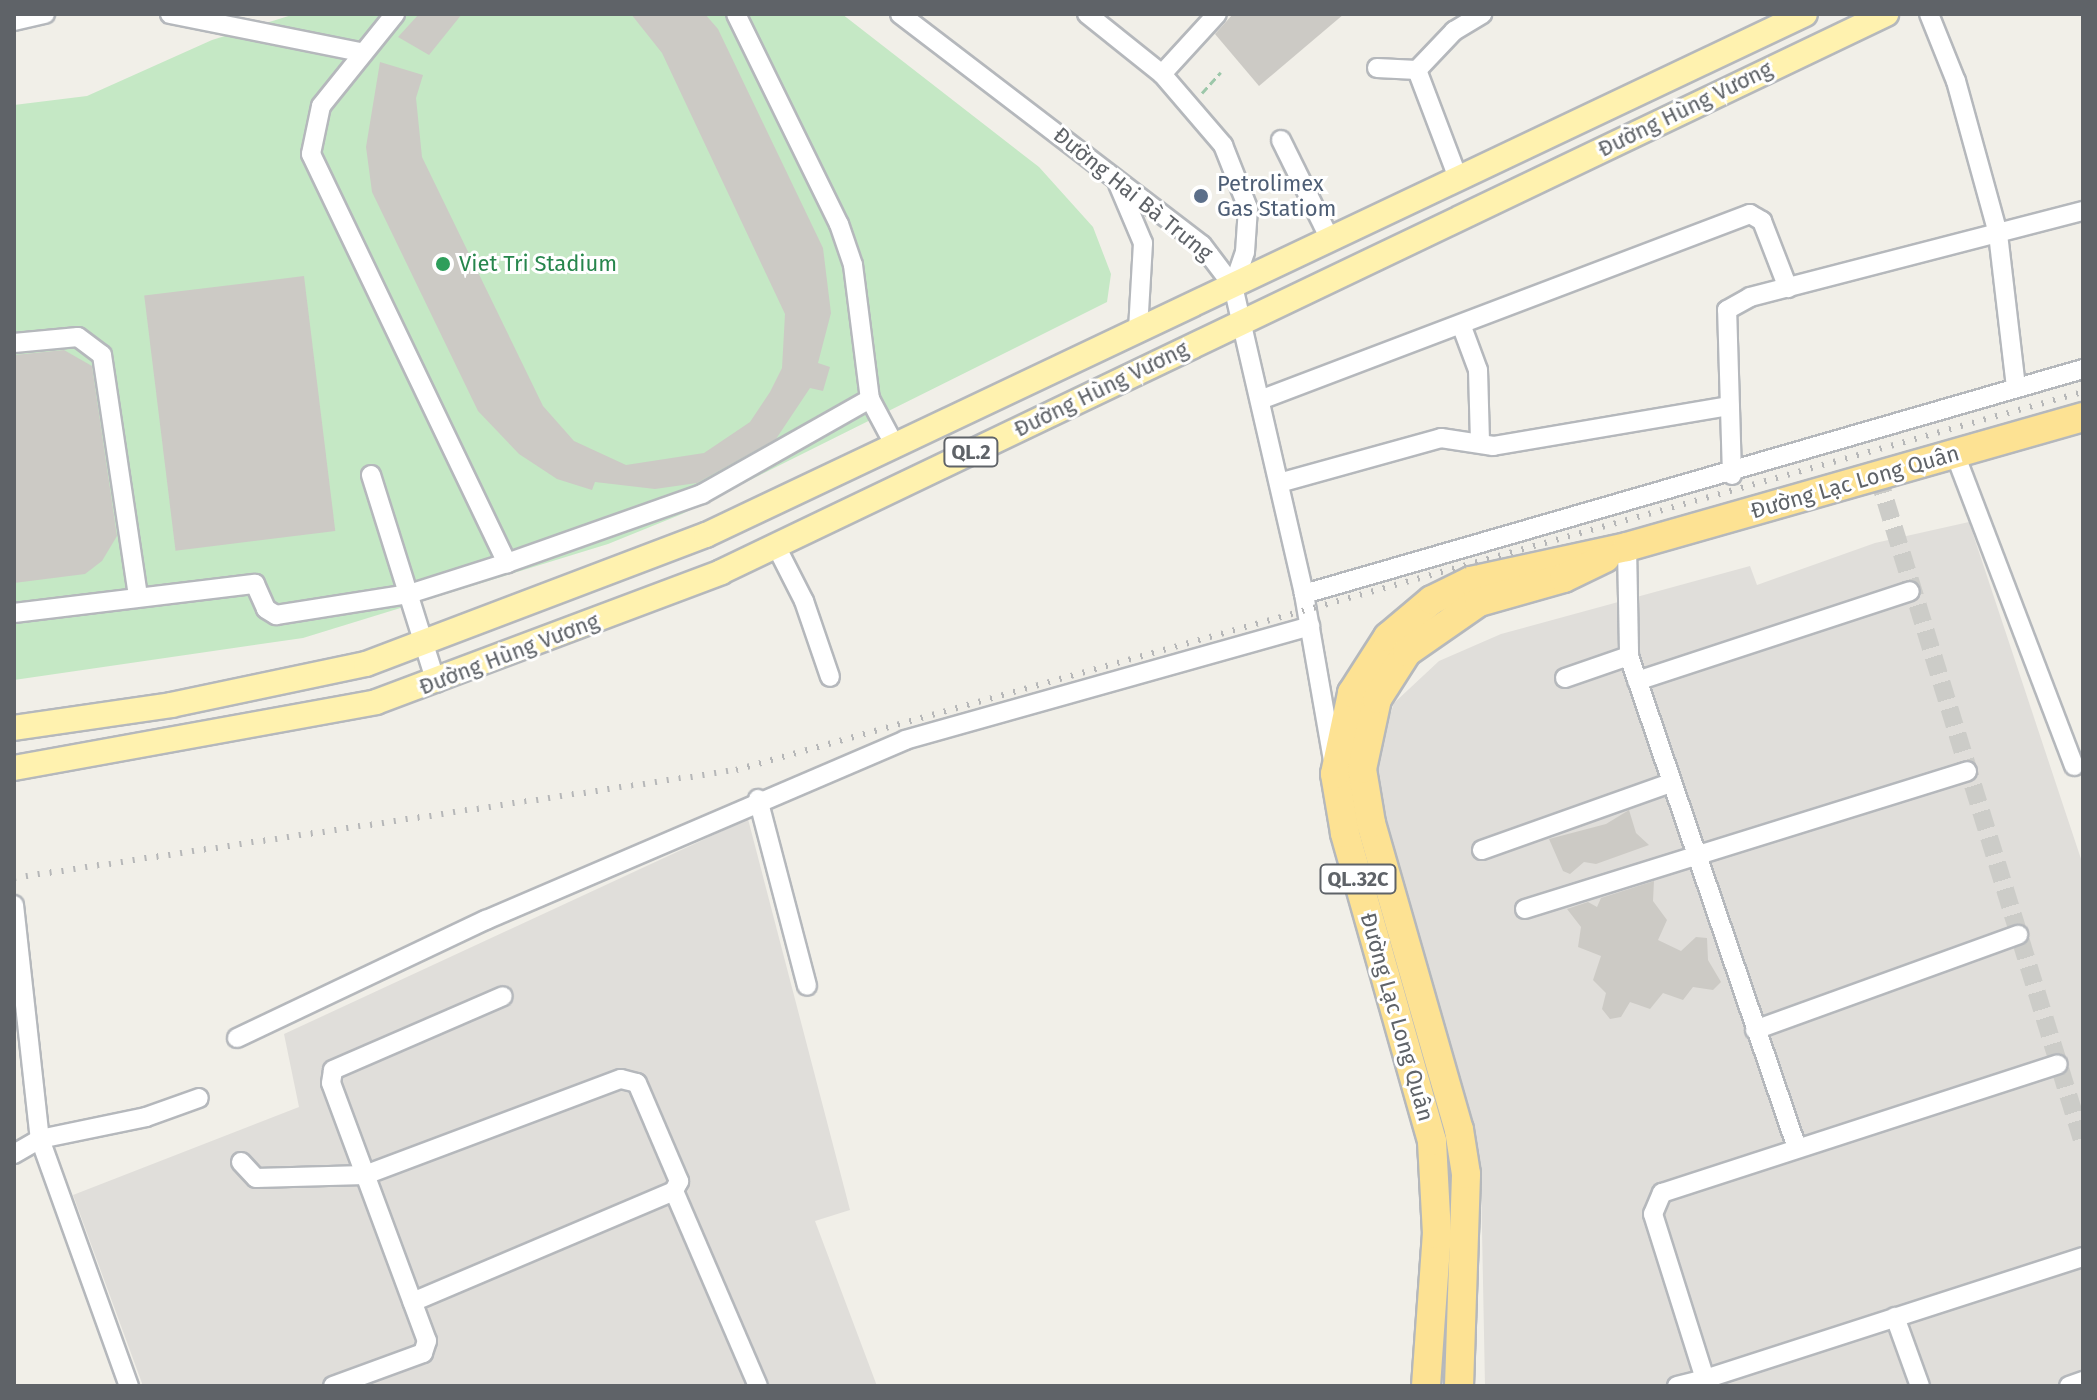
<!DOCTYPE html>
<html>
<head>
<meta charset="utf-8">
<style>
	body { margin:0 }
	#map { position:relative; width:2097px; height:1400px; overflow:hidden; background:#f1efe8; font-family:"Fira Sans",sans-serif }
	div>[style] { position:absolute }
	.industrial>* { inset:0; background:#e0deda }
	.green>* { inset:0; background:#c5e8c5 }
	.building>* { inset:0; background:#cccac5; transform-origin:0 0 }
	.minor-tunnel>* { height:18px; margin-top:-9px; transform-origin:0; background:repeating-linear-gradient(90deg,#ccccc8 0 18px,transparent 0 27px) }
	.path>* { height:3px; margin-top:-1.5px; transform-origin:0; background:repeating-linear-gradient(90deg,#9cc7a9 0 8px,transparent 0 12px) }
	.roads { filter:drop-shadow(2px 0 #b5b8bc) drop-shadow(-2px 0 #b5b8bc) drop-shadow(0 2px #b5b8bc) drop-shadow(0 -2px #b5b8bc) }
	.minor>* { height:18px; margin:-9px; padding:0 9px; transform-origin:9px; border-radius:9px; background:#fff }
	.major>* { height:24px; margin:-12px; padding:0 12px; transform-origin:12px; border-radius:12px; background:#fff2af }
	.highway>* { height:28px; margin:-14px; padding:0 14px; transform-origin:14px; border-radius:14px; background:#fde293 }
	.rail>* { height:6px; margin-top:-3px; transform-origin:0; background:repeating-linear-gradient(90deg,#b6b7b8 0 2px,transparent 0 12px) }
	.dots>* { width:22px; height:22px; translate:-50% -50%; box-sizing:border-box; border:4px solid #fff; border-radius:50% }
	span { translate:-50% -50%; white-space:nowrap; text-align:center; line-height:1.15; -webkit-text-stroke:6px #fff; paint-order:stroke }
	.shield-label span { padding:2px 6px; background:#fff; border:2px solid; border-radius:6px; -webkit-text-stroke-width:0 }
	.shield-label { font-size:20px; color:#5f6368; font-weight:700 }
	.street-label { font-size:22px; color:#5f6368 }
	.service-label { font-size:22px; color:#4e5e75 }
	.left { translate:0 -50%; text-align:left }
	.leisure-label { font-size:22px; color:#27864d }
	.frame { position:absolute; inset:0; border:16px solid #5f6368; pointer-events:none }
</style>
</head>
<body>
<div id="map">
	<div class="industrial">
		<i style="clip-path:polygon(1969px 522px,2083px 865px,2083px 1386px,1485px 1386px,1481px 1178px,1401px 889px,1375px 762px,1394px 703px,1439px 661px,1501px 634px,1750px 566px,1757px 585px,1875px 543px)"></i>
		<i style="clip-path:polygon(748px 819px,850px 1210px,815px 1221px,877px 1386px,143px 1386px,73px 1195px,299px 1107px,284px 1034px)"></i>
	</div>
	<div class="green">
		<i style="clip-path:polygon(295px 14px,842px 14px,1039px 167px,1093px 227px,1111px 274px,1107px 302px,682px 514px,608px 544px,303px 638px,14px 680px,14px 105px,87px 96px,212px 40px)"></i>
	</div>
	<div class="building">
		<i style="clip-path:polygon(419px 14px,462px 14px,429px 55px,398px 37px)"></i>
		<i style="clip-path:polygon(631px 14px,705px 14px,718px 29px,823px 248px,831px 313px,818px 363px,830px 367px,823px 391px,810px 388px,776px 439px,697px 483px,655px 489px,595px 482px,592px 490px,557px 479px,519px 454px,478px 411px,372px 192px,366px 147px,380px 62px,423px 75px,416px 98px,422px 157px,543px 406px,574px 441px,626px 465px,704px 453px,750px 422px,770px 392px,782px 368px,785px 314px,662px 53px)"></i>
		<i style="clip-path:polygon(1233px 14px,1344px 14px,1259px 86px,1215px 34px)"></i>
		<i style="left:304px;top:276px;width:257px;height:161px;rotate:83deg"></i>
		<i style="clip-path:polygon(64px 350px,92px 366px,117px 536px,102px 561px,85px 574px,14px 583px,14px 355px)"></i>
		<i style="clip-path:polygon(1629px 810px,1636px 833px,1649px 845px,1596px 864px,1584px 862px,1570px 874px,1563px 871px,1549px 839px,1606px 824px)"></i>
		<i style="clip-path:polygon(1654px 881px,1653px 901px,1667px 920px,1658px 940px,1681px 951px,1696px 937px,1707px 938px,1708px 960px,1721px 982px,1713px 990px,1693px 987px,1683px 1000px,1663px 993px,1650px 1009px,1630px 1002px,1621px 1017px,1610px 1019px,1602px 1009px,1606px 993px,1593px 980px,1601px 956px,1578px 947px,1581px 927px,1567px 909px,1588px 902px,1597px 907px,1601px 898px)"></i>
	</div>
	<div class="minor-tunnel">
		<i style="left:1878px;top:476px;width:698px;rotate:72.92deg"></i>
	</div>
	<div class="path">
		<i style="left:1202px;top:93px;width:28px;rotate:-48deg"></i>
	</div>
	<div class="roads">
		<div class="minor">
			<i style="left:170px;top:14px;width:195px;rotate:11.3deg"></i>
			<i style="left:395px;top:14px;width:118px;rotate:128.8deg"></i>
			<i style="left:321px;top:106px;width:49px;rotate:101.8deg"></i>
			<i style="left:311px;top:154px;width:454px;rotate:64.4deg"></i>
			<i style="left:507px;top:563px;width:207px;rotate:-19.5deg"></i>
			<i style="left:702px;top:494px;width:193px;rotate:-29.5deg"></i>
			<i style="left:736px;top:14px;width:234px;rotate:63.9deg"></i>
			<i style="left:839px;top:224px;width:43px;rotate:71.1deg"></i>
			<i style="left:853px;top:265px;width:135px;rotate:82.8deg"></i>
			<i style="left:870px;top:399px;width:53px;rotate:62deg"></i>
			<i style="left:900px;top:14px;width:380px;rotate:37.4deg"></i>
			<i style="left:1202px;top:245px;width:51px;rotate:52.9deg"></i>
			<i style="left:1233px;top:286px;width:316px;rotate:77deg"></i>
			<i style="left:1304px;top:594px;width:169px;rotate:80.1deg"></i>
			<i style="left:1087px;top:14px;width:96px;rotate:38.7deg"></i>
			<i style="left:1162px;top:74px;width:94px;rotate:49.3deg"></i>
			<i style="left:1223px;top:145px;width:68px;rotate:68.4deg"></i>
			<i style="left:1248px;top:208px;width:44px;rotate:93.9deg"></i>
			<i style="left:1245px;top:252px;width:36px;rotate:109deg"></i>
			<i style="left:1929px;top:14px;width:72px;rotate:68.1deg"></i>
			<i style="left:1956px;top:81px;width:159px;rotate:74.6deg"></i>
			<i style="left:1998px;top:234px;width:155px;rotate:83.3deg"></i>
			<i style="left:14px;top:21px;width:32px;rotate:-13deg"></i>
			<i style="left:1377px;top:68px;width:40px;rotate:2.9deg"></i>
			<i style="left:1162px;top:74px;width:81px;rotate:-47.5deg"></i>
			<i style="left:1281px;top:140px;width:110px;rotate:63.7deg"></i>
			<i style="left:1458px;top:178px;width:116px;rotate:-110.8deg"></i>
			<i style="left:1417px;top:70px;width:54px;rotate:-46.5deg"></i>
			<i style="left:1454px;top:31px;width:33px;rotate:-31deg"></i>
			<i style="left:1118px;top:184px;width:64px;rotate:67deg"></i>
			<i style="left:1143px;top:243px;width:88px;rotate:93.3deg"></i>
			<i style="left:1462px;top:327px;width:46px;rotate:69.6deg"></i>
			<i style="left:1478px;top:370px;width:72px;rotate:88.4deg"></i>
			<i style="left:14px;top:343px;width:64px;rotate:-5.4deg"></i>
			<i style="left:78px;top:337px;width:30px;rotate:37deg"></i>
			<i style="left:102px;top:355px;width:244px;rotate:81.5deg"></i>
			<i style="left:1260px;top:400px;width:524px;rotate:-20.79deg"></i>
			<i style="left:1750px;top:214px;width:14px;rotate:30deg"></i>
			<i style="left:1762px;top:221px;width:72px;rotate:68.8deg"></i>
			<i style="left:1955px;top:454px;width:334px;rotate:69.1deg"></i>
			<i style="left:371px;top:475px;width:218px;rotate:72.6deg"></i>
			<i style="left:1732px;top:475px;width:165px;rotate:-91.7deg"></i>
			<i style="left:1727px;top:310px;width:26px;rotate:-29deg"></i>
			<i style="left:1750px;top:297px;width:344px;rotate:-14.5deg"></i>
			<i style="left:1279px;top:483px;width:168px;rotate:-15.5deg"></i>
			<i style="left:1441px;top:438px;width:53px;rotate:8.7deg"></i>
			<i style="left:1493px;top:446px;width:240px;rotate:-9.6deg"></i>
			<i style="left:776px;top:546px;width:62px;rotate:63deg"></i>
			<i style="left:804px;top:601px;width:80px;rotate:71.1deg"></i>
			<i style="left:1627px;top:547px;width:109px;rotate:88.9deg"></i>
			<i style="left:1629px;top:656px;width:520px;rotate:71.15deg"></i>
			<i style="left:1304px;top:594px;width:811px;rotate:-16.11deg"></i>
			<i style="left:14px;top:613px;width:243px;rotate:-6.9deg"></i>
			<i style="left:255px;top:584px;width:27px;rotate:66deg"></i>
			<i style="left:266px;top:609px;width:12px;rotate:31deg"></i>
			<i style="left:276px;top:615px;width:135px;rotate:-9deg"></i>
			<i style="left:409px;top:594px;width:103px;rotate:-17.6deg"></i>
			<i style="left:1565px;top:678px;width:68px;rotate:-19deg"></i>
			<i style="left:1637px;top:681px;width:287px;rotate:-18.2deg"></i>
			<i style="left:758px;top:799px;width:193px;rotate:75.3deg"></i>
			<i style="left:1482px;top:850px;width:200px;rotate:-19.6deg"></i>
			<i style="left:14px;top:905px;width:235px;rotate:83.7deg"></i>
			<i style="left:40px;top:1139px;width:263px;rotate:70.2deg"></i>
			<i style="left:1525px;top:909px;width:463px;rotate:-17.3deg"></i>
			<i style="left:1755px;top:1030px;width:280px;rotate:-19.9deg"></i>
			<i style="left:237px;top:1038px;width:276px;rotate:-25.4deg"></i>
			<i style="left:486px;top:920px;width:456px;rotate:-23.2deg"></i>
			<i style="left:905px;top:740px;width:421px;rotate:-15.7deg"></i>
			<i style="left:14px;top:1154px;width:30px;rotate:-30deg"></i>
			<i style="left:40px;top:1139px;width:108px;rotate:-11.7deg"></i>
			<i style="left:146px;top:1117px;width:56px;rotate:-19.7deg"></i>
			<i style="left:241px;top:1162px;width:22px;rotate:47deg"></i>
			<i style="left:256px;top:1178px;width:109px;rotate:-1.6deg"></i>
			<i style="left:365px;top:1175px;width:273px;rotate:-20.6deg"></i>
			<i style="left:621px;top:1079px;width:16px;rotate:14deg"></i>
			<i style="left:637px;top:1083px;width:107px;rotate:66.8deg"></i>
			<i style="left:679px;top:1181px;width:11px;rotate:117deg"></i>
			<i style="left:674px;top:1191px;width:284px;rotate:157deg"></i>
			<i style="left:674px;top:1191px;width:212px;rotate:66.7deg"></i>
			<i style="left:1895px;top:1317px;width:73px;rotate:70.1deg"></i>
			<i style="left:333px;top:1386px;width:96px;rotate:-20.1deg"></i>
			<i style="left:423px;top:1353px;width:13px;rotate:-72deg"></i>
			<i style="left:427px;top:1341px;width:275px;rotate:-110.4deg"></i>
			<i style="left:331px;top:1083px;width:13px;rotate:-81deg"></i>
			<i style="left:333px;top:1070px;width:185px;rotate:-23.5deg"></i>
			<i style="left:1677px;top:1386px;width:29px;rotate:-14deg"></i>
			<i style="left:1705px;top:1379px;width:173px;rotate:-107.5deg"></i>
			<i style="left:1653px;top:1214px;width:23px;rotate:-67deg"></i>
			<i style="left:1662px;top:1193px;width:416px;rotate:-18deg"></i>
			<i style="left:1707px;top:1386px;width:7px;rotate:-106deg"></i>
			<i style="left:1705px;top:1379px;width:397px;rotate:-17.9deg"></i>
			<i style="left:2069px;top:1386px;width:15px;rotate:-20deg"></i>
		</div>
		<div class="major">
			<i style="left:14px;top:728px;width:159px;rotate:-8.3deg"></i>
			<i style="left:171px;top:705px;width:199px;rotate:-11.9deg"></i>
			<i style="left:366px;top:664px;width:364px;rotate:-20.8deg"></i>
			<i style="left:706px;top:535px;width:1216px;rotate:-25.36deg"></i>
			<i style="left:14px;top:768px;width:368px;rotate:-10.3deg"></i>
			<i style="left:376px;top:702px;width:369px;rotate:-20.6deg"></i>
			<i style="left:721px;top:572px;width:1292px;rotate:-25.59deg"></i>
		</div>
		<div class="highway">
			<i style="left:1426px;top:1386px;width:152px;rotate:-85.9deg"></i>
			<i style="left:1437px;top:1234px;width:93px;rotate:-93.1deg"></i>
			<i style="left:1432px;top:1141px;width:320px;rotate:-105.8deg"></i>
			<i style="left:1345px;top:833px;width:60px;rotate:-99.6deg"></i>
			<i style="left:1335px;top:774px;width:83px;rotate:-78.1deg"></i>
			<i style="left:1352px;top:693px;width:67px;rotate:-57.3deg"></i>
			<i style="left:1388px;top:637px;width:57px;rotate:-40.1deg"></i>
			<i style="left:1432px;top:600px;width:43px;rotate:-26deg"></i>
			<i style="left:1471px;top:581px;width:160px;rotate:-12.3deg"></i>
			<i style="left:1627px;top:547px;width:474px;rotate:-15.9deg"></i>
			<i style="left:1459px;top:1386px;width:212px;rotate:-88.1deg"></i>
			<i style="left:1466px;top:1174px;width:45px;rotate:-99deg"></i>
			<i style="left:1459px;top:1130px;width:319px;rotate:-106deg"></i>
			<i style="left:1371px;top:823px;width:55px;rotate:-99.5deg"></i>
			<i style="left:1362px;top:769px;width:72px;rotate:-77.9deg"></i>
			<i style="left:1377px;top:699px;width:56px;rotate:-57.4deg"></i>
			<i style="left:1407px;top:652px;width:88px;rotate:-34.8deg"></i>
			<i style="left:1479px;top:602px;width:88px;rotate:-15.8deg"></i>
			<i style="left:1564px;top:578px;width:46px;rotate:-26deg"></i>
		</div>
	</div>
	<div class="rail">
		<i style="left:14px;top:878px;width:730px;rotate:-8.51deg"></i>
		<i style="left:736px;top:770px;width:1399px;rotate:-15.68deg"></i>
	</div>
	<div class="dots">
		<i style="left:1201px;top:196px;background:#5c6f8a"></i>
		<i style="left:443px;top:264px;background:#2e9e5b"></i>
	</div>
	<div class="shield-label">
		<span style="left:971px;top:452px">QL.2</span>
		<span style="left:1358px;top:879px">QL.32C</span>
	</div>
	<div class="street-label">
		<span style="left:1685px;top:109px;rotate:-26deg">Đường Hùng Vương</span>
		<span style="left:1133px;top:194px;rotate:39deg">Đường Hai Bà Trưng</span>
		<span style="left:1101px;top:389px;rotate:-26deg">Đường Hùng Vương</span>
		<span style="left:1855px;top:482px;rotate:-16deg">Đường Lạc Long Quân</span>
		<span style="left:509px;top:654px;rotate:-21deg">Đường Hùng Vương</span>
		<span style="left:1397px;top:1017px;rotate:74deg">Đường Lạc Long Quân</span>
	</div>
	<div class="service-label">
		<span class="left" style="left:1217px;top:196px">Petrolimex<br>Gas Statiom</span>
	</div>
	<div class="leisure-label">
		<span class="left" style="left:459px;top:264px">Viet Tri Stadium</span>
	</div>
	<div class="frame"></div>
</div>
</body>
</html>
